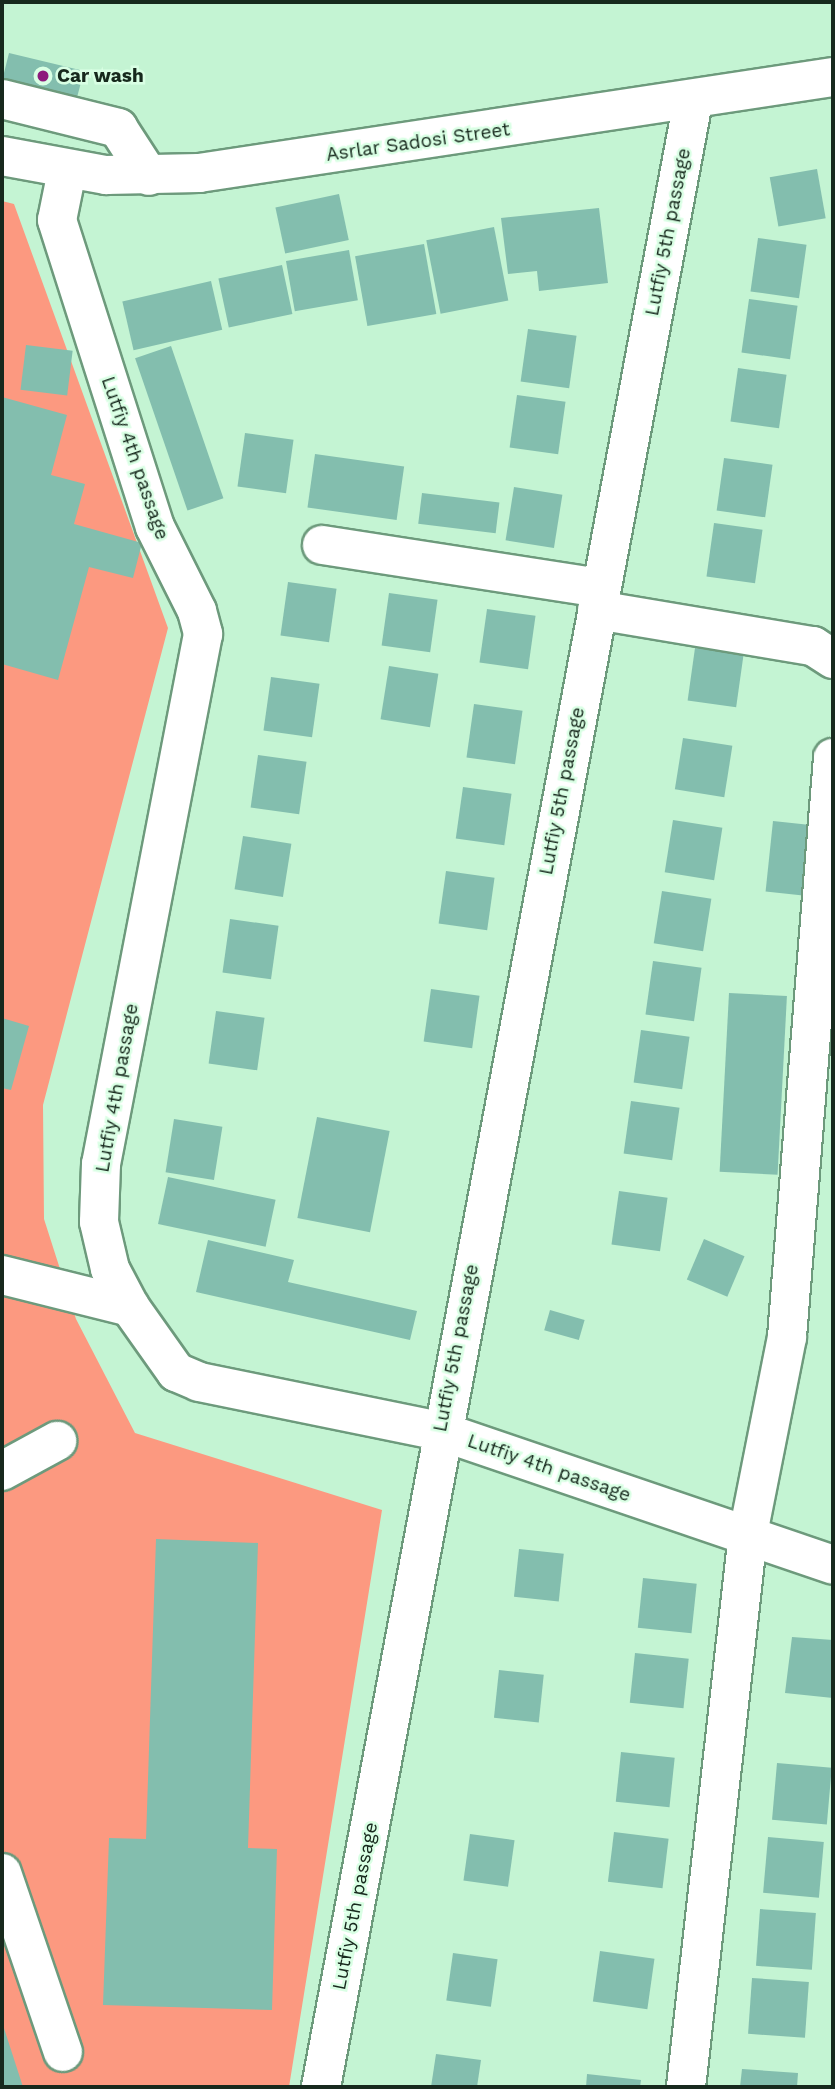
<!DOCTYPE html>
<html>
<head>
<meta charset="utf-8">
<style>
	body { margin:0 }
	#map { position:relative; width:835px; height:2089px; overflow:hidden; background:#c4f4d3; font-family:"Work Sans",sans-serif }
	div>[style] { position:absolute }
	.green>* { inset:0; background:#fc9980 }
	.building>* { inset:0; background:#83beae; transform-origin:0 0 }
	.roads { filter:drop-shadow(2px 0 #6d9a7c) drop-shadow(-2px 0 #6d9a7c) drop-shadow(0 2px #6d9a7c) drop-shadow(0 -2px #6d9a7c) }
	.minor>* { height:38px; margin:-19px; padding:0 19px; transform-origin:19px; border-radius:19px; background:#fff }
	.dots>* { width:19px; height:19px; translate:-50% -50%; box-sizing:border-box; border:4px solid #d9ffe4; border-radius:50% }
	span { translate:-50% -50%; white-space:nowrap; text-align:center; line-height:1.15; -webkit-text-stroke:5px #d9ffe4; paint-order:stroke }
	.poi-label { font-size:19px; color:#17291d; font-weight:700 }
	.left { translate:0 -50%; text-align:left }
	.street-label { font-size:19px; color:#17291d }
	.frame { position:absolute; inset:0; border:4px solid #17291d; pointer-events:none }
</style>
</head>
<body>
<div id="map">
	<div class="green">
		<i style="clip-path:polygon(2px 201px,14px 204px,168px 628px,43px 1105px,44px 1219px,76px 1319px,135px 1433px,382px 1510px,289px 2087px,2px 2087px)"></i>
	</div>
	<div class="building">
		<i style="clip-path:polygon(9px 53px,84px 71px,75px 105px,2px 81px)"></i>
		<i style="left:817px;top:169px;width:50px;height:48px;rotate:80deg"></i>
		<i style="left:339px;top:194px;width:47px;height:65px;rotate:78deg"></i>
		<i style="clip-path:polygon(599px 208px,608px 283px,539px 291px,537px 271px,508px 274px,501px 218px)"></i>
		<i style="left:494px;top:227px;width:75px;height:69px;rotate:79deg"></i>
		<i style="left:758px;top:238px;width:49px;height:54px;rotate:8deg"></i>
		<i style="left:424px;top:244px;width:71px;height:70px;rotate:80deg"></i>
		<i style="left:349px;top:250px;width:51px;height:64px;rotate:80deg"></i>
		<i style="left:282px;top:265px;width:50px;height:65px;rotate:78deg"></i>
		<i style="left:211px;top:281px;width:50px;height:91px;rotate:77deg"></i>
		<i style="left:749px;top:299px;width:49px;height:54px;rotate:8deg"></i>
		<i style="left:528px;top:329px;width:49px;height:53px;rotate:8deg"></i>
		<i style="left:26px;top:345px;width:47px;height:45px;rotate:7deg"></i>
		<i style="left:171px;top:346px;width:161px;height:38px;rotate:71deg"></i>
		<i style="left:738px;top:368px;width:49px;height:54px;rotate:8deg"></i>
		<i style="left:517px;top:395px;width:49px;height:53px;rotate:8deg"></i>
		<i style="clip-path:polygon(2px 397px,67px 415px,51px 475px,85px 484px,74px 524px,142px 543px,133px 578px,89px 567px,58px 680px,2px 664px)"></i>
		<i style="left:245px;top:433px;width:49px;height:54px;rotate:8deg"></i>
		<i style="left:315px;top:454px;width:90px;height:54px;rotate:8deg"></i>
		<i style="left:724px;top:458px;width:49px;height:53px;rotate:8deg"></i>
		<i style="left:514px;top:487px;width:49px;height:54px;rotate:9deg"></i>
		<i style="left:422px;top:493px;width:78px;height:31px;rotate:7deg"></i>
		<i style="left:714px;top:523px;width:49px;height:54px;rotate:8deg"></i>
		<i style="left:288px;top:582px;width:49px;height:54px;rotate:8deg"></i>
		<i style="left:389px;top:593px;width:49px;height:53px;rotate:8deg"></i>
		<i style="left:487px;top:609px;width:49px;height:54px;rotate:8deg"></i>
		<i style="left:695px;top:648px;width:49px;height:53px;rotate:8deg"></i>
		<i style="left:389px;top:666px;width:50px;height:54px;rotate:9deg"></i>
		<i style="left:271px;top:677px;width:49px;height:54px;rotate:8deg"></i>
		<i style="left:474px;top:704px;width:49px;height:54px;rotate:8deg"></i>
		<i style="left:683px;top:738px;width:50px;height:52px;rotate:9deg"></i>
		<i style="left:258px;top:755px;width:49px;height:53px;rotate:8deg"></i>
		<i style="left:463px;top:787px;width:49px;height:52px;rotate:8deg"></i>
		<i style="left:673px;top:820px;width:50px;height:53px;rotate:9deg"></i>
		<i style="left:773px;top:821px;width:47px;height:71px;rotate:6deg"></i>
		<i style="left:243px;top:836px;width:49px;height:54px;rotate:9deg"></i>
		<i style="left:446px;top:871px;width:49px;height:53px;rotate:8deg"></i>
		<i style="left:662px;top:891px;width:50px;height:53px;rotate:9deg"></i>
		<i style="left:230px;top:919px;width:49px;height:54px;rotate:8deg"></i>
		<i style="left:653px;top:961px;width:49px;height:54px;rotate:8deg"></i>
		<i style="left:431px;top:989px;width:49px;height:53px;rotate:8deg"></i>
		<i style="left:729px;top:993px;width:58px;height:179px;rotate:3deg"></i>
		<i style="left:216px;top:1011px;width:49px;height:53px;rotate:8deg"></i>
		<i style="clip-path:polygon(2px 1018px,29px 1026px,11px 1090px,2px 1088px)"></i>
		<i style="left:641px;top:1030px;width:49px;height:53px;rotate:8deg"></i>
		<i style="left:631px;top:1101px;width:49px;height:53px;rotate:8deg"></i>
		<i style="left:317px;top:1117px;width:74px;height:103px;rotate:11deg"></i>
		<i style="left:174px;top:1119px;width:49px;height:54px;rotate:9deg"></i>
		<i style="left:168px;top:1177px;width:110px;height:48px;rotate:12deg"></i>
		<i style="left:619px;top:1191px;width:49px;height:54px;rotate:8deg"></i>
		<i style="left:704px;top:1239px;width:44px;height:44px;rotate:23deg"></i>
		<i style="clip-path:polygon(208px 1240px,294px 1260px,288px 1282px,417px 1311px,410px 1340px,196px 1292px)"></i>
		<i style="left:550px;top:1310px;width:36px;height:21px;rotate:16deg"></i>
		<i style="clip-path:polygon(156px 1539px,258px 1543px,248px 1848px,277px 1849px,272px 2010px,103px 2005px,109px 1838px,146px 1839px)"></i>
		<i style="left:519px;top:1549px;width:45px;height:48px;rotate:6deg"></i>
		<i style="left:643px;top:1578px;width:54px;height:50px;rotate:6deg"></i>
		<i style="clip-path:polygon(792px 1637px,833px 1640px,833px 1698px,785px 1693px)"></i>
		<i style="left:635px;top:1653px;width:54px;height:50px;rotate:6deg"></i>
		<i style="left:499px;top:1670px;width:45px;height:48px;rotate:6deg"></i>
		<i style="left:621px;top:1752px;width:54px;height:50px;rotate:6deg"></i>
		<i style="left:777px;top:1763px;width:55px;height:57px;rotate:5deg"></i>
		<i style="left:614px;top:1832px;width:55px;height:50px;rotate:7deg"></i>
		<i style="left:470px;top:1834px;width:45px;height:47px;rotate:8deg"></i>
		<i style="left:768px;top:1837px;width:56px;height:56px;rotate:5deg"></i>
		<i style="left:760px;top:1909px;width:56px;height:57px;rotate:4deg"></i>
		<i style="left:600px;top:1951px;width:55px;height:51px;rotate:8deg"></i>
		<i style="left:453px;top:1953px;width:45px;height:48px;rotate:8deg"></i>
		<i style="left:752px;top:1978px;width:57px;height:56px;rotate:4deg"></i>
		<i style="clip-path:polygon(2px 2022px,23px 2087px,2px 2087px)"></i>
		<i style="clip-path:polygon(436px 2054px,481px 2060px,477px 2087px,431px 2087px)"></i>
		<i style="clip-path:polygon(742px 2069px,798px 2073px,797px 2087px,740px 2087px)"></i>
		<i style="clip-path:polygon(587px 2074px,641px 2080px,640px 2087px,586px 2087px)"></i>
	</div>
	<div class="roads">
		<div class="minor">
			<i style="left:2px;top:99px;width:120px;rotate:14deg"></i>
			<i style="left:118px;top:128px;width:57px;rotate:57.1deg"></i>
			<i style="left:2px;top:156px;width:106px;rotate:10.4deg"></i>
			<i style="left:106px;top:175px;width:93px;rotate:-1.2deg"></i>
			<i style="left:199px;top:173px;width:641px;rotate:-8.61deg"></i>
			<i style="left:67px;top:171px;width:50px;rotate:101.5deg"></i>
			<i style="left:57px;top:220px;width:322px;rotate:72.3deg"></i>
			<i style="left:155px;top:527px;width:94px;rotate:63.4deg"></i>
			<i style="left:197px;top:611px;width:24px;rotate:75deg"></i>
			<i style="left:203px;top:634px;width:540px;rotate:100.89deg"></i>
			<i style="left:101px;top:1164px;width:58px;rotate:92deg"></i>
			<i style="left:99px;top:1222px;width:48px;rotate:76.8deg"></i>
			<i style="left:110px;top:1269px;width:43px;rotate:62.2deg"></i>
			<i style="left:130px;top:1307px;width:80px;rotate:54.7deg"></i>
			<i style="left:176px;top:1372px;width:25px;rotate:23deg"></i>
			<i style="left:199px;top:1382px;width:246px;rotate:11.5deg"></i>
			<i style="left:440px;top:1431px;width:415px;rotate:18.8deg"></i>
			<i style="left:322px;top:545px;width:282px;rotate:8.8deg"></i>
			<i style="left:597px;top:610px;width:219px;rotate:9.5deg"></i>
			<i style="left:813px;top:646px;width:24px;rotate:33deg"></i>
			<i style="left:2px;top:1275px;width:132px;rotate:14deg"></i>
			<i style="left:2px;top:1471px;width:63px;rotate:-28.6deg"></i>
			<i style="left:2px;top:1873px;width:189px;rotate:71.2deg"></i>
			<i style="left:321px;top:2087px;width:2020px;rotate:-79.39deg"></i>
			<i style="left:686px;top:2087px;width:556px;rotate:-83.6deg"></i>
			<i style="left:748px;top:1534px;width:201px;rotate:-78.8deg"></i>
			<i style="left:787px;top:1337px;width:581px;rotate:-85.46deg"></i>
		</div>
	</div>
	<div class="dots">
		<i style="left:43px;top:76px;background:#8d1b7c"></i>
	</div>
	<div class="poi-label">
		<span class="left" style="left:57px;top:76px">Car wash</span>
	</div>
	<div class="street-label">
		<span style="left:418px;top:142px;rotate:-8deg">Asrlar Sadosi Street</span>
		<span style="left:668px;top:232px;rotate:-79deg">Lutfiy 5th passage</span>
		<span style="left:135px;top:458px;rotate:71deg">Lutfiy 4th passage</span>
		<span style="left:562px;top:791px;rotate:-79deg">Lutfiy 5th passage</span>
		<span style="left:117px;top:1088px;rotate:-80deg">Lutfiy 4th passage</span>
		<span style="left:456px;top:1348px;rotate:-79deg">Lutfiy 5th passage</span>
		<span style="left:549px;top:1468px;rotate:19deg">Lutfiy 4th passage</span>
		<span style="left:355px;top:1906px;rotate:-79deg">Lutfiy 5th passage</span>
	</div>
	<div class="frame"></div>
</div>
</body>
</html>
